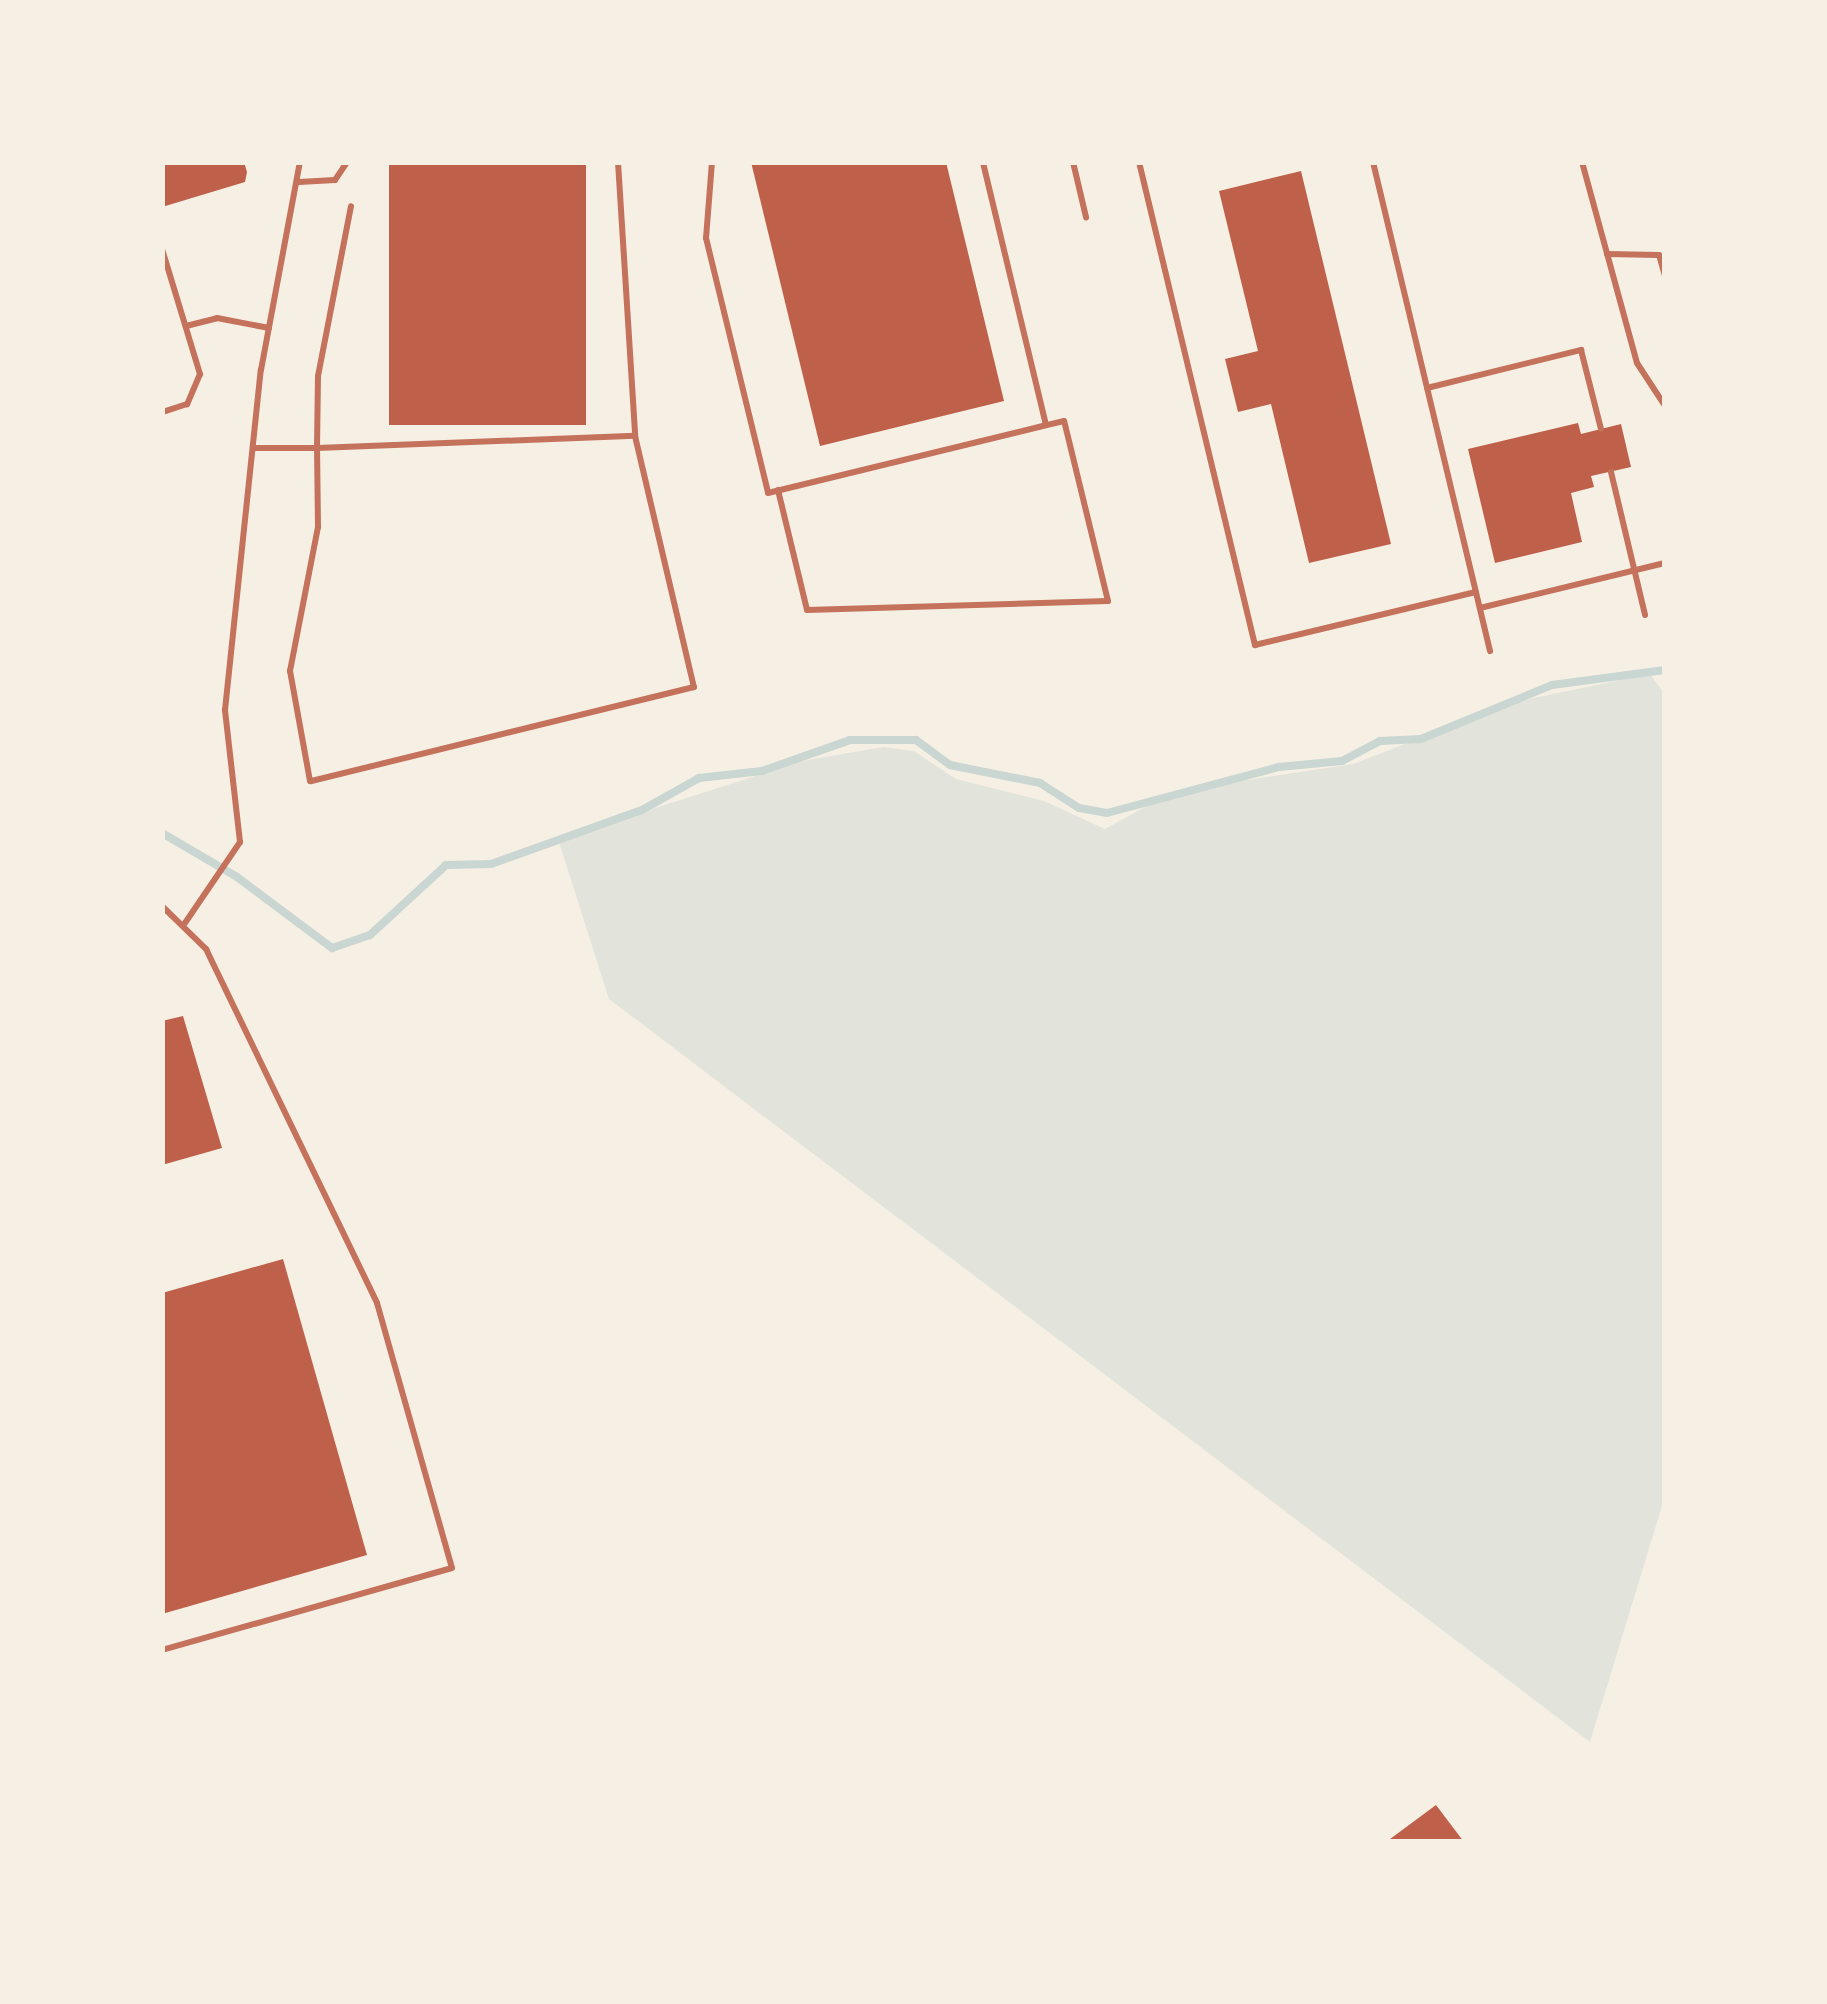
<!DOCTYPE html>
<html>
<head>
<meta charset="utf-8">
<style>
	body { margin:0 }
	#map { position:relative; width:1827px; height:2004px; overflow:hidden; background:#f6efe4; font-family:Quicksand,sans-serif }
	div>[style] { position:absolute }
	.green>* { inset:0; background:#e2e4dc }
	.stream>* { height:8px; margin:-4px; padding:0 4px; transform-origin:4px; border-radius:4px; background:#c9d6d2 }
	.building>* { inset:0; background:#bf614a; transform-origin:0 0 }
	.service>* { height:6px; margin:-3px; padding:0 3px; transform-origin:3px; border-radius:3px; background:#c5725c }
	span { translate:-50% -50%; white-space:nowrap; text-align:center; line-height:1.15; -webkit-text-stroke:9px #f6efe4; paint-order:stroke }
	.frame { position:absolute; inset:0; border:165px solid #f6efe4; pointer-events:none }
</style>
</head>
<body>
<div id="map">
	<div class="green">
		<i style="clip-path:polygon(1650px 674px,1665px 694px,1665px 1496px,1590px 1742px,609px 999px,558px 839px,802px 761px,883px 747px,914px 751px,956px 779px,1044px 801px,1105px 829px,1174px 791px,1353px 764px,1514px 702px)"></i>
	</div>
	<div class="stream">
		<i style="left:162px;top:833px;width:87px;rotate:30.4deg"></i>
		<i style="left:237px;top:877px;width:119px;rotate:36.8deg"></i>
		<i style="left:332px;top:948px;width:40px;rotate:-18.9deg"></i>
		<i style="left:370px;top:935px;width:103px;rotate:-42.6deg"></i>
		<i style="left:446px;top:865px;width:45px;rotate:-1.3deg"></i>
		<i style="left:491px;top:864px;width:160px;rotate:-19.7deg"></i>
		<i style="left:642px;top:810px;width:65px;rotate:-29.3deg"></i>
		<i style="left:699px;top:778px;width:63px;rotate:-6.3deg"></i>
		<i style="left:762px;top:771px;width:93px;rotate:-19.4deg"></i>
		<i style="left:850px;top:740px;width:66px"></i>
		<i style="left:916px;top:740px;width:42px;rotate:36.3deg"></i>
		<i style="left:950px;top:765px;width:92px;rotate:11.3deg"></i>
		<i style="left:1040px;top:783px;width:46px;rotate:32.7deg"></i>
		<i style="left:1079px;top:808px;width:28px;rotate:10deg"></i>
		<i style="left:1107px;top:813px;width:178px;rotate:-15deg"></i>
		<i style="left:1279px;top:767px;width:63px;rotate:-5.4deg"></i>
		<i style="left:1342px;top:761px;width:43px;rotate:-27.8deg"></i>
		<i style="left:1380px;top:741px;width:41px;rotate:-2.8deg"></i>
		<i style="left:1421px;top:739px;width:142px;rotate:-22.4deg"></i>
		<i style="left:1552px;top:685px;width:114px;rotate:-7.6deg"></i>
	</div>
	<div class="building">
		<i style="clip-path:polygon(162px 162px,244px 162px,247px 172px,245px 182px,162px 207px)"></i>
		<i style="left:389px;top:162px;width:197px;height:263px"></i>
		<i style="clip-path:polygon(751px 162px,946px 162px,1004px 401px,820px 446px)"></i>
		<i style="clip-path:polygon(1301px 171px,1391px 544px,1309px 563px,1271px 404px,1238px 412px,1225px 359px,1258px 351px,1219px 191px)"></i>
		<i style="clip-path:polygon(1578px 423px,1581px 434px,1621px 424px,1631px 467px,1591px 476px,1594px 487px,1571px 493px,1582px 542px,1495px 563px,1468px 449px)"></i>
		<i style="clip-path:polygon(183px 1016px,222px 1148px,162px 1165px,162px 1021px)"></i>
		<i style="clip-path:polygon(283px 1259px,367px 1555px,162px 1614px,162px 1293px)"></i>
		<i style="clip-path:polygon(1436px 1805px,1464px 1842px,1386px 1842px)"></i>
	</div>
	<div class="service">
		<i style="left:618px;top:162px;width:275px;rotate:86.4deg"></i>
		<i style="left:635px;top:436px;width:258px;rotate:76.8deg"></i>
		<i style="left:694px;top:687px;width:395px;rotate:166.2deg"></i>
		<i style="left:310px;top:781px;width:112px;rotate:-100.3deg"></i>
		<i style="left:290px;top:671px;width:147px;rotate:-79deg"></i>
		<i style="left:318px;top:527px;width:79px;rotate:-90.7deg"></i>
		<i style="left:317px;top:448px;width:318px;rotate:-2.2deg"></i>
		<i style="left:712px;top:162px;width:76px;rotate:94.5deg"></i>
		<i style="left:706px;top:238px;width:262px;rotate:76.3deg"></i>
		<i style="left:768px;top:493px;width:286px;rotate:-13.7deg"></i>
		<i style="left:1046px;top:425px;width:270px;rotate:-103.5deg"></i>
		<i style="left:1073px;top:162px;width:57px;rotate:76.7deg"></i>
		<i style="left:1139px;top:162px;width:497px;rotate:76.5deg"></i>
		<i style="left:1255px;top:645px;width:227px;rotate:-13.5deg"></i>
		<i style="left:1373px;top:162px;width:503px;rotate:76.54deg"></i>
		<i style="left:1582px;top:162px;width:208px;rotate:74.7deg"></i>
		<i style="left:1637px;top:363px;width:51px;rotate:56.9deg"></i>
		<i style="left:299px;top:182px;width:36px;rotate:-3deg"></i>
		<i style="left:335px;top:180px;width:22px;rotate:-56deg"></i>
		<i style="left:162px;top:249px;width:131px;rotate:73.1deg"></i>
		<i style="left:200px;top:374px;width:33px;rotate:113deg"></i>
		<i style="left:187px;top:404px;width:26px;rotate:162deg"></i>
		<i style="left:1607px;top:254px;width:52px;rotate:1.1deg"></i>
		<i style="left:1659px;top:255px;width:22px;rotate:74deg"></i>
		<i style="left:186px;top:326px;width:32px;rotate:-14deg"></i>
		<i style="left:217px;top:318px;width:53px;rotate:10.9deg"></i>
		<i style="left:1427px;top:388px;width:159px;rotate:-13.9deg"></i>
		<i style="left:1581px;top:350px;width:81px;rotate:75.8deg"></i>
		<i style="left:254px;top:448px;width:63px"></i>
		<i style="left:317px;top:448px;width:72px;rotate:-89.2deg"></i>
		<i style="left:318px;top:376px;width:173px;rotate:-79deg"></i>
		<i style="left:1611px;top:472px;width:147px;rotate:76.6deg"></i>
		<i style="left:778px;top:490px;width:123px;rotate:76.4deg"></i>
		<i style="left:807px;top:610px;width:301px;rotate:-1.7deg"></i>
		<i style="left:1108px;top:601px;width:185px;rotate:-103.7deg"></i>
		<i style="left:1064px;top:421px;width:18px;rotate:167deg"></i>
		<i style="left:1480px;top:608px;width:190px;rotate:-13.7deg"></i>
		<i style="left:162px;top:906px;width:62px;rotate:44.3deg"></i>
		<i style="left:206px;top:949px;width:393px;rotate:64.2deg"></i>
		<i style="left:377px;top:1303px;width:275px;rotate:74.2deg"></i>
		<i style="left:452px;top:1568px;width:301px;rotate:164.2deg"></i>
		<i style="left:185px;top:923px;width:98px;rotate:-55.8deg"></i>
		<i style="left:240px;top:842px;width:133px;rotate:-96.5deg"></i>
		<i style="left:225px;top:710px;width:342px;rotate:-84deg"></i>
		<i style="left:261px;top:370px;width:212px;rotate:-79.4deg"></i>
	</div>
	<div class="frame"></div>
</div>
</body>
</html>
